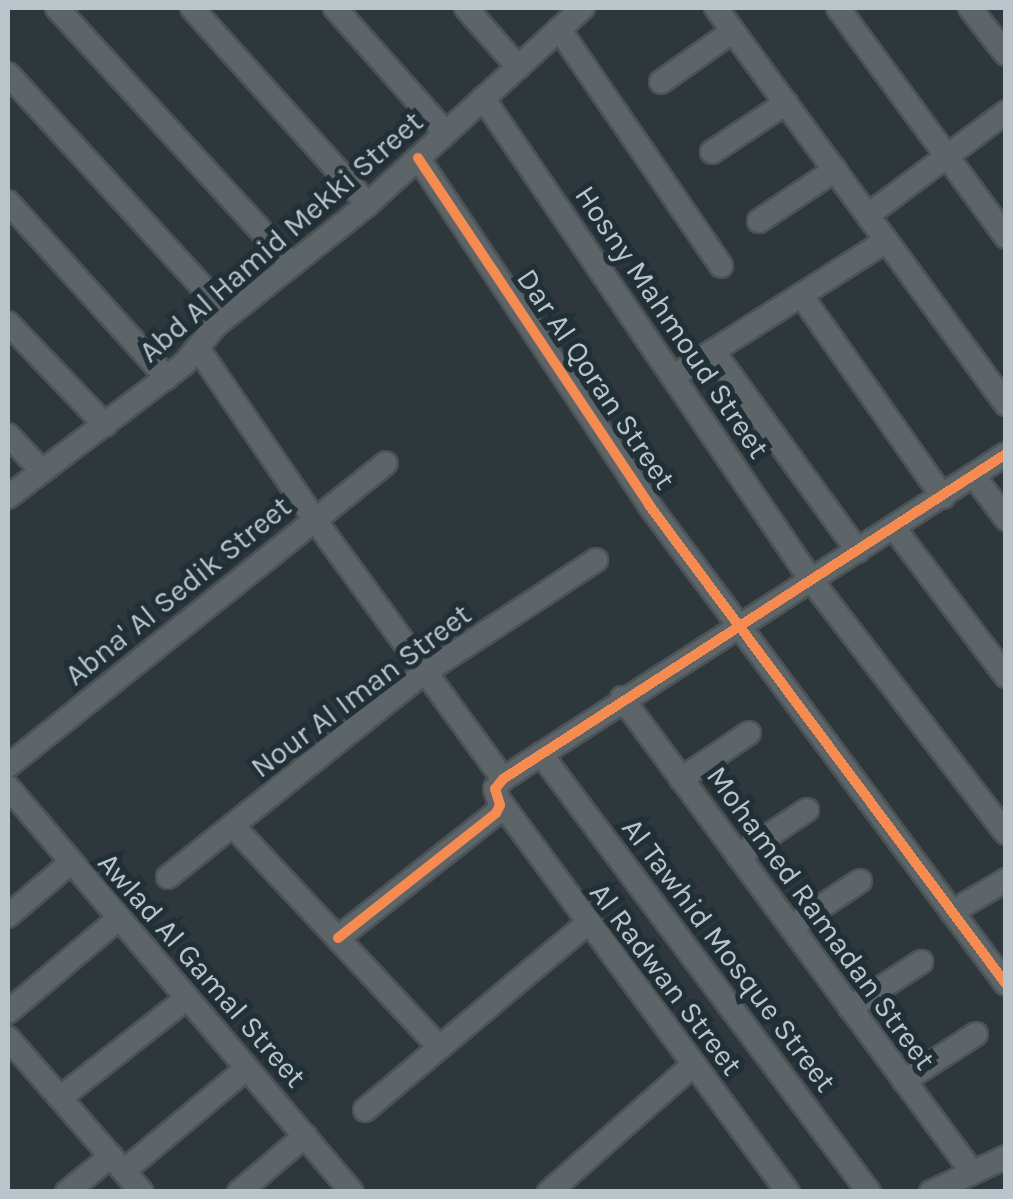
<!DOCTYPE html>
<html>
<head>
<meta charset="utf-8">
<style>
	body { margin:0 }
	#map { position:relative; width:1013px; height:1199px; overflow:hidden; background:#2e373b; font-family:Karla,sans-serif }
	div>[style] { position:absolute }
	.roads { filter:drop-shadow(2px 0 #4c5256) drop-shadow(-2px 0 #4c5256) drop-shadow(0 2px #4c5256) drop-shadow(0 -2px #4c5256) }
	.street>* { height:22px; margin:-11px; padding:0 11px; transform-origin:11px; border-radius:11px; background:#5e6569 }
	.cycleway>* { height:10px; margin:-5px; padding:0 5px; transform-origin:5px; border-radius:5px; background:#f68b52 }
	span { translate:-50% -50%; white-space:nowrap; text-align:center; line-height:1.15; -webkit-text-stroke:10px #213037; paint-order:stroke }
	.street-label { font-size:30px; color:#b9c5cb }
	.frame { position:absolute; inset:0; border:10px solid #b9c5cb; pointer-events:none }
</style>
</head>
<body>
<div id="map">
	<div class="roads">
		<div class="street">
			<i style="left:57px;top:8px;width:346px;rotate:47.5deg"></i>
			<i style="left:192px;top:8px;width:263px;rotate:48.1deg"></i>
			<i style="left:335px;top:8px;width:167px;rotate:48.4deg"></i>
			<i style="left:466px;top:8px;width:79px;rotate:48.6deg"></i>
			<i style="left:716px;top:8px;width:491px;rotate:53.8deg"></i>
			<i style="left:838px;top:8px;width:284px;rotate:53.7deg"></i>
			<i style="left:970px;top:8px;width:58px;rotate:52deg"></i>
			<i style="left:559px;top:29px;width:287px;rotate:55.6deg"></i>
			<i style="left:8px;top:74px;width:326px;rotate:47.6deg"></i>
			<i style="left:661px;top:82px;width:88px;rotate:-35.3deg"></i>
			<i style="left:483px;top:98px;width:583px;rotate:55.76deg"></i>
			<i style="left:811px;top:580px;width:319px;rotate:52.4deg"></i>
			<i style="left:712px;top:152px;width:89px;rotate:-33.5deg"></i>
			<i style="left:418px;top:158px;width:417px;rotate:56.3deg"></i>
			<i style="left:649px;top:505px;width:597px;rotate:53.3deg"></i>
			<i style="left:8px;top:202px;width:237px;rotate:47.9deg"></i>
			<i style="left:868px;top:215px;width:172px;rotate:-36.7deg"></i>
			<i style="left:759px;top:221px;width:92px;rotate:-33.9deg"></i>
			<i style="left:801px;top:295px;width:247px;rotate:54.9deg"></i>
			<i style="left:8px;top:323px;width:141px;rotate:46.4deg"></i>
			<i style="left:199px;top:350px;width:206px;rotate:55.7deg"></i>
			<i style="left:315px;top:520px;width:320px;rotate:54deg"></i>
			<i style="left:713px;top:351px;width:247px;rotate:54.1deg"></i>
			<i style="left:674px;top:376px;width:251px;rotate:-32.5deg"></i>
			<i style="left:8px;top:435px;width:50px;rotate:46.6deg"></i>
			<i style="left:974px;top:476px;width:54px;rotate:53.3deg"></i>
			<i style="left:8px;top:497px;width:221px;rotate:-37.1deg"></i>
			<i style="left:184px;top:364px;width:50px;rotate:-50.6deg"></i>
			<i style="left:216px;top:325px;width:194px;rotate:-38.5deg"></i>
			<i style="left:368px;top:204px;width:291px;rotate:-42.4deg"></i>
			<i style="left:894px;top:528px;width:186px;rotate:52.9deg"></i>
			<i style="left:622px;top:698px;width:589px;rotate:53.56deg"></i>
			<i style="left:541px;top:754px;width:547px;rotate:53.17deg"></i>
			<i style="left:8px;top:766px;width:484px;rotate:-38.7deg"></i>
			<i style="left:681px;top:779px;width:82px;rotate:-34.1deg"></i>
			<i style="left:8px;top:787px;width:531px;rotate:49.66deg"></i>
			<i style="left:499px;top:800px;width:487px;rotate:53.6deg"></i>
			<i style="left:234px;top:827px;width:299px;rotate:47deg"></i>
			<i style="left:738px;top:856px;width:83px;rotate:-33.7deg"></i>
			<i style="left:168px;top:877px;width:327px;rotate:-38.6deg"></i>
			<i style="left:424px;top:673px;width:206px;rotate:-33.3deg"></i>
			<i style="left:952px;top:912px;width:63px;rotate:-30.7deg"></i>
			<i style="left:8px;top:916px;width:82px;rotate:-40.5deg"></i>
			<i style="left:791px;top:927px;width:83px;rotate:-33.7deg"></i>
			<i style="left:338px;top:938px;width:201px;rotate:-38.3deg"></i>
			<i style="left:496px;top:813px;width:9px;rotate:-63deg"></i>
			<i style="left:500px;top:805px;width:17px;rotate:-107deg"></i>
			<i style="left:495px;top:789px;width:13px;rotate:-51deg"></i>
			<i style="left:503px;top:779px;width:599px;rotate:-32.87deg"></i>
			<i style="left:850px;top:1008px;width:85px;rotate:-32.9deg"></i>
			<i style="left:8px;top:1012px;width:144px;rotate:-40.2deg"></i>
			<i style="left:8px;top:1038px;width:204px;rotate:49deg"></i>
			<i style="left:904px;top:1081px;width:86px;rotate:-33.1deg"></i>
			<i style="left:60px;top:1098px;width:160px;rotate:-38.2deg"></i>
			<i style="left:365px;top:1110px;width:290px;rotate:-40deg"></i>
			<i style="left:124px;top:1171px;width:159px;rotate:-39.9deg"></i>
			<i style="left:67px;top:1192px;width:57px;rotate:-39.3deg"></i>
			<i style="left:239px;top:1192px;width:87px;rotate:-40.3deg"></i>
			<i style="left:549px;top:1192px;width:192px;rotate:-41.4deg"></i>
			<i style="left:931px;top:1192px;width:83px;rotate:-25deg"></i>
		</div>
	</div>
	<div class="cycleway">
		<i style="left:418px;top:158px;width:417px;rotate:56.3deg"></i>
		<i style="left:649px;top:505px;width:597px;rotate:53.3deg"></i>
		<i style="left:338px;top:938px;width:201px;rotate:-38.3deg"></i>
		<i style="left:496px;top:813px;width:9px;rotate:-63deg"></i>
		<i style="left:500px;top:805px;width:17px;rotate:-107deg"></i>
		<i style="left:495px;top:789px;width:13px;rotate:-51deg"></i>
		<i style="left:503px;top:779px;width:599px;rotate:-32.87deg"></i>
	</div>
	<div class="street-label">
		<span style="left:281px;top:237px;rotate:-41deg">Abd Al Hamid Mekki Street</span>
		<span style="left:672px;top:322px;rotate:56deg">Hosny Mahmoud Street</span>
		<span style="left:596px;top:379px;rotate:56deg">Dar Al Qoran Street</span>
		<span style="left:178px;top:591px;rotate:-39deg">Abna' Al Sedik Street</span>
		<span style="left:361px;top:691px;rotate:-37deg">Nour Al Iman Street</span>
		<span style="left:821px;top:918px;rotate:54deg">Mohamed Ramadan Street</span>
		<span style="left:729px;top:955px;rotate:53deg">Al Tawhid Mosque Street</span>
		<span style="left:202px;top:970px;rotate:49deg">Awlad Al Gamal Street</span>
		<span style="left:666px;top:979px;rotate:53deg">Al Radwan Street</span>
	</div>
	<div class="frame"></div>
</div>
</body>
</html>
